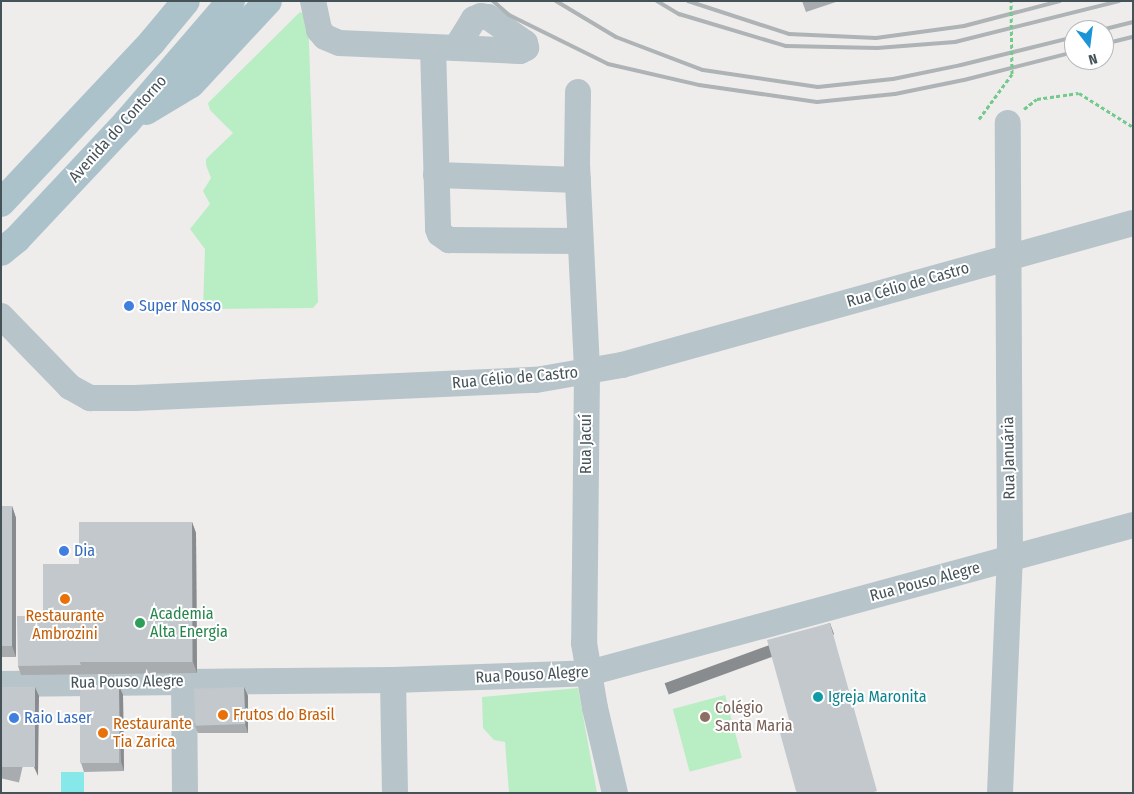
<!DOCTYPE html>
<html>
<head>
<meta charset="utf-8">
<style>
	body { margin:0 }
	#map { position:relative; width:1134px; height:794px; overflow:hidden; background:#efecec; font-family:"Fira Sans Condensed",sans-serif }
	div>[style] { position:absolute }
	.green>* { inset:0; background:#b9edc3; transform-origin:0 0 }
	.water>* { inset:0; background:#87e8e9; transform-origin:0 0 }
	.path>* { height:3px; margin-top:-1.5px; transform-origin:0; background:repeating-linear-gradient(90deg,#73ca8d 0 4px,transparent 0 6.5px) }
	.minor>* { height:26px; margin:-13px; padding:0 13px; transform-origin:13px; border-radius:13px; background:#b7c4c9 }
	.major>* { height:28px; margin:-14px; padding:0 14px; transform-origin:14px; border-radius:14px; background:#abc2cb }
	.rail>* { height:4px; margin:-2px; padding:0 2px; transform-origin:2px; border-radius:2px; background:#aeb3b6 }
	.path-bridge>* { height:3px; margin-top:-1.5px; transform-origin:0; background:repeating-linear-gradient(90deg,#73ca8d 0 4px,transparent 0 6.5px) }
	.wall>* { inset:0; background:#a8acaf; transform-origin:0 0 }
	.shaded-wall>* { inset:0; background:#888c8f; transform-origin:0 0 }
	.building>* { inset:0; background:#c3c8cc; transform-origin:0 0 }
	.dots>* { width:14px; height:14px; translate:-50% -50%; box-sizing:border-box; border:2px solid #fff; border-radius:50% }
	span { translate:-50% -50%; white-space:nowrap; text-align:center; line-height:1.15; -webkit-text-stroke:4px #fff; paint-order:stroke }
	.street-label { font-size:16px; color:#455359 }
	.shop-label { font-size:16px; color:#366cbe }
	.left { translate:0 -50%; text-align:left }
	.leisure-label { font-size:16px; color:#27864d }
	.food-label { font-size:16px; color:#c56008 }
	.culture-label { font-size:16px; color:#0d838f }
	.education-label { font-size:16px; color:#785e54 }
	.frame { position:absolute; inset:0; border:2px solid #455359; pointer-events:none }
	.north { position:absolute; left:1064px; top:20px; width:50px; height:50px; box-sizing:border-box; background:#fff; border:1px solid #b5babd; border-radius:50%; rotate:165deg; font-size:14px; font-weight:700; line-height:20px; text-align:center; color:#455359 }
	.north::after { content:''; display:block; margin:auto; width:18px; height:22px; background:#1c94d8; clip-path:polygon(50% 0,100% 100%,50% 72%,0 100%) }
</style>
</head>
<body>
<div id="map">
	<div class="green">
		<i style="clip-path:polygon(300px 12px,308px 15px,318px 302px,313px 308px,203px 309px,205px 249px,190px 229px,210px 204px,203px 191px,211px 178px,206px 165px,206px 159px,233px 133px,210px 110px,208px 103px)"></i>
		<i style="clip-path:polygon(578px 688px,597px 793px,509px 793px,505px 742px,494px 740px,483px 728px,482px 697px)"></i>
		<i style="left:725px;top:695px;width:65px;height:54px;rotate:75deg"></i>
	</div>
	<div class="water">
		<i style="left:61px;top:772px;width:23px;height:21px"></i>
	</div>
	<div class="path">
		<i style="left:1024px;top:109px;width:16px;rotate:-38deg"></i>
		<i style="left:1037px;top:99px;width:42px;rotate:-8.1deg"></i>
		<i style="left:1079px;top:93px;width:64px;rotate:32.2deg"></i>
	</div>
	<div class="minor">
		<i style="left:313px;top:1px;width:30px;rotate:78deg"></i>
		<i style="left:319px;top:30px;width:9px;rotate:49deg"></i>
		<i style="left:325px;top:37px;width:15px;rotate:23deg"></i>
		<i style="left:339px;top:43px;width:117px;rotate:2.4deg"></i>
		<i style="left:456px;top:48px;width:64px;rotate:2.7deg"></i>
		<i style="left:520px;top:51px;width:7px;rotate:-27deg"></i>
		<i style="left:526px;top:48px;width:5px;rotate:-101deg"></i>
		<i style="left:525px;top:43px;width:45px;rotate:-144.9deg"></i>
		<i style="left:488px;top:17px;width:7px;rotate:-172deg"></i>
		<i style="left:481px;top:16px;width:8px;rotate:157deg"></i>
		<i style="left:474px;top:19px;width:34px;rotate:122deg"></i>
		<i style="left:433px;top:47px;width:182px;rotate:88.4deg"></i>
		<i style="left:438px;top:229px;width:5px;rotate:68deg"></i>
		<i style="left:440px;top:234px;width:11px;rotate:34deg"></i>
		<i style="left:449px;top:240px;width:131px;rotate:0.4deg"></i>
		<i style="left:578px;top:92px;width:72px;rotate:90.8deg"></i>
		<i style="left:577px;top:164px;width:208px;rotate:87.2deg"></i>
		<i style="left:587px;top:372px;width:271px;rotate:90.6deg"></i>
		<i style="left:584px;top:643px;width:66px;rotate:80.4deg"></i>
		<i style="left:595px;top:708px;width:87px;rotate:76.8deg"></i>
		<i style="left:436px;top:175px;width:142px;rotate:2deg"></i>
		<i style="left:1px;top:316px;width:99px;rotate:45.8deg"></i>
		<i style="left:70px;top:387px;width:23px;rotate:29deg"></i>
		<i style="left:90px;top:398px;width:45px"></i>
		<i style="left:135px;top:398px;width:401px;rotate:-2.6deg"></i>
		<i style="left:536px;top:380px;width:87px;rotate:-9.9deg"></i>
		<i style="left:622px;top:365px;width:530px;rotate:-15.53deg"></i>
		<i style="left:393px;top:680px;width:113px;rotate:89deg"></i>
		<i style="left:184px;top:681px;width:112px;rotate:89.5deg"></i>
		<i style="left:1px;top:684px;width:392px;rotate:-0.6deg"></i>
		<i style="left:393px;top:680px;width:196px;rotate:-2deg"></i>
		<i style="left:589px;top:673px;width:564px;rotate:-15.22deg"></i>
		<i style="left:1000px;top:793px;width:235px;rotate:-87.6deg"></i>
		<i style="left:1010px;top:558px;width:435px;rotate:-90.3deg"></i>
	</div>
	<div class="major">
		<i style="left:146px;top:111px;width:52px;rotate:-31deg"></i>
		<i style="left:191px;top:84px;width:113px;rotate:-47.1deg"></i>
		<i style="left:1px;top:203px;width:221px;rotate:-46.8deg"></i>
		<i style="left:152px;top:42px;width:53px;rotate:-50.3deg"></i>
		<i style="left:1px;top:252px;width:21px;rotate:-39deg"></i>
		<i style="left:17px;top:239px;width:159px;rotate:-46.8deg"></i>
		<i style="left:126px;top:123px;width:161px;rotate:-49.3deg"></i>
	</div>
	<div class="rail">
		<i style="left:493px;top:1px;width:21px;rotate:41deg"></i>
		<i style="left:509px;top:15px;width:110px;rotate:26.3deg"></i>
		<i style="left:608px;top:64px;width:93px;rotate:13deg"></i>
		<i style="left:699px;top:85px;width:119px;rotate:8.2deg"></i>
		<i style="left:817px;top:102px;width:78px;rotate:-5.9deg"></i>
		<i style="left:895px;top:94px;width:70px;rotate:-11.5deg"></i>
		<i style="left:964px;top:80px;width:114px;rotate:-14.3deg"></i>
		<i style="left:556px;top:1px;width:70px;rotate:31deg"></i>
		<i style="left:616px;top:37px;width:93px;rotate:20.8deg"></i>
		<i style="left:703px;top:70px;width:116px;rotate:8.4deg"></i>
		<i style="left:818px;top:87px;width:75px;rotate:-6.1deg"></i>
		<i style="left:893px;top:79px;width:69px;rotate:-11.6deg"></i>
		<i style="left:961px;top:65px;width:116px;rotate:-13.9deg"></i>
		<i style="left:657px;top:1px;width:26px;rotate:31deg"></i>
		<i style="left:679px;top:14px;width:112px;rotate:16.7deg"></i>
		<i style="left:786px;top:46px;width:91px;rotate:1.3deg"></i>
		<i style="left:877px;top:48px;width:78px;rotate:-4.4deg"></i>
		<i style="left:955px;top:42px;width:169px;rotate:-14deg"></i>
		<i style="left:688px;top:1px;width:106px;rotate:18.1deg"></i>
		<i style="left:789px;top:34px;width:87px;rotate:2.6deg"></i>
		<i style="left:876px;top:38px;width:89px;rotate:-7.8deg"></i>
		<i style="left:964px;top:26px;width:99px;rotate:-14.6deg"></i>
		<i style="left:1101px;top:30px;width:33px;rotate:-14deg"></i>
		<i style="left:1104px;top:44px;width:30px;rotate:-14deg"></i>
	</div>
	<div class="path-bridge">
		<i style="left:979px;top:119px;width:56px;rotate:-53.7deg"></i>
		<i style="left:1012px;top:74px;width:73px;rotate:-90.8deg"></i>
	</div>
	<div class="wall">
		<i style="clip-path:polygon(802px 1px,839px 1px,806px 12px)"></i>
		<i style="clip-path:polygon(1px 506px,12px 506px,16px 518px,16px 657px,1px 657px)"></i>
		<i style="clip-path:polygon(192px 522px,196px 533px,197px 673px,21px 675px,18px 666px,43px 616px,79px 564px)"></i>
		<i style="clip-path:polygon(119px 686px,123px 695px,124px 771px,84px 772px,81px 763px)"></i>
		<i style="left:1px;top:687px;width:39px;height:89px;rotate:13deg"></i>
		<i style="clip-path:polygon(244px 687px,248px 696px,248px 733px,198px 733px,194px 724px)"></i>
	</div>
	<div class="shaded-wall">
		<i style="clip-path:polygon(12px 506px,16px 518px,16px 657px,12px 646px)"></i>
		<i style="clip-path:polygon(192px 522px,196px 533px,197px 673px,193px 662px)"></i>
		<i style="left:830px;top:623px;width:12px;height:176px;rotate:70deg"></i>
		<i style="clip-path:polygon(119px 686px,123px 695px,124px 771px,121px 762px)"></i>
		<i style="clip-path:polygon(35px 687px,39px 696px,38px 776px,34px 767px)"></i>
		<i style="clip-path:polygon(244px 687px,248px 696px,248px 733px,245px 724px)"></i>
	</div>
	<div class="building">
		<i style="left:1px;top:506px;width:11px;height:140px"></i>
		<i style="left:192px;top:522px;width:140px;height:113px;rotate:90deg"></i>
		<i style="clip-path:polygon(43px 564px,79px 564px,80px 663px,81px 665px,18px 666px,17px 616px,43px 616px)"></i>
		<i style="clip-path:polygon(830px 623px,877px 791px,871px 793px,798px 793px,796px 791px,780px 733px,792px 730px,767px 640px)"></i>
		<i style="left:80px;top:686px;width:39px;height:77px"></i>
		<i style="left:1px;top:687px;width:34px;height:80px"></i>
		<i style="left:244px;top:687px;width:37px;height:50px;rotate:88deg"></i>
	</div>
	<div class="dots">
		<i style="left:129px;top:306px;background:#3f7fe0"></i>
		<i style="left:64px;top:551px;background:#3f7fe0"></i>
		<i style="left:65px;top:599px;background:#e8710a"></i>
		<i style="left:140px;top:623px;background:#2e9e5b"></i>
		<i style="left:818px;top:697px;background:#0f9aa8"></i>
		<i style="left:223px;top:715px;background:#e8710a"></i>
		<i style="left:705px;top:717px;background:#8d6e63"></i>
		<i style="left:14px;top:718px;background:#3f7fe0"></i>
		<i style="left:103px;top:733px;background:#e8710a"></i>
	</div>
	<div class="street-label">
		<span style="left:118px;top:129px;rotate:-48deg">Avenida do Contorno</span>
		<span style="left:908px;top:285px;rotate:-16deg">Rua Célio de Castro</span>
		<span style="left:515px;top:378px;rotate:-5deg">Rua Célio de Castro</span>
		<span style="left:586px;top:444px;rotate:-90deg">Rua Jacuí</span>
		<span style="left:1009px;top:458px;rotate:-91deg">Rua Januária</span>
		<span style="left:925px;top:582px;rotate:-15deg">Rua Pouso Alegre</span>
		<span style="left:532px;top:675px;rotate:-3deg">Rua Pouso Alegre</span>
		<span style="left:127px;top:682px;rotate:-1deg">Rua Pouso Alegre</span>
	</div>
	<div class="shop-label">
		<span class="left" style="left:139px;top:306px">Super Nosso</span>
		<span class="left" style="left:74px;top:551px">Dia</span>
		<span class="left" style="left:24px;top:718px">Raio Laser</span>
	</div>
	<div class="leisure-label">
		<span class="left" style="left:150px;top:623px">Academia<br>Alta Energia</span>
	</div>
	<div class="food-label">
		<span style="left:65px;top:625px">Restaurante<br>Ambrozini</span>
		<span class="left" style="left:233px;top:715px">Frutos do Brasil</span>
		<span class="left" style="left:113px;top:733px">Restaurante<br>Tia Zarica</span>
	</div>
	<div class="culture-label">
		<span class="left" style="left:828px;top:697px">Igreja Maronita</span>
	</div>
	<div class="education-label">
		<span class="left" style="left:715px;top:717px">Colégio<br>Santa Maria</span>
	</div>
	<div class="frame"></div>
	<div class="north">N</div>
</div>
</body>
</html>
